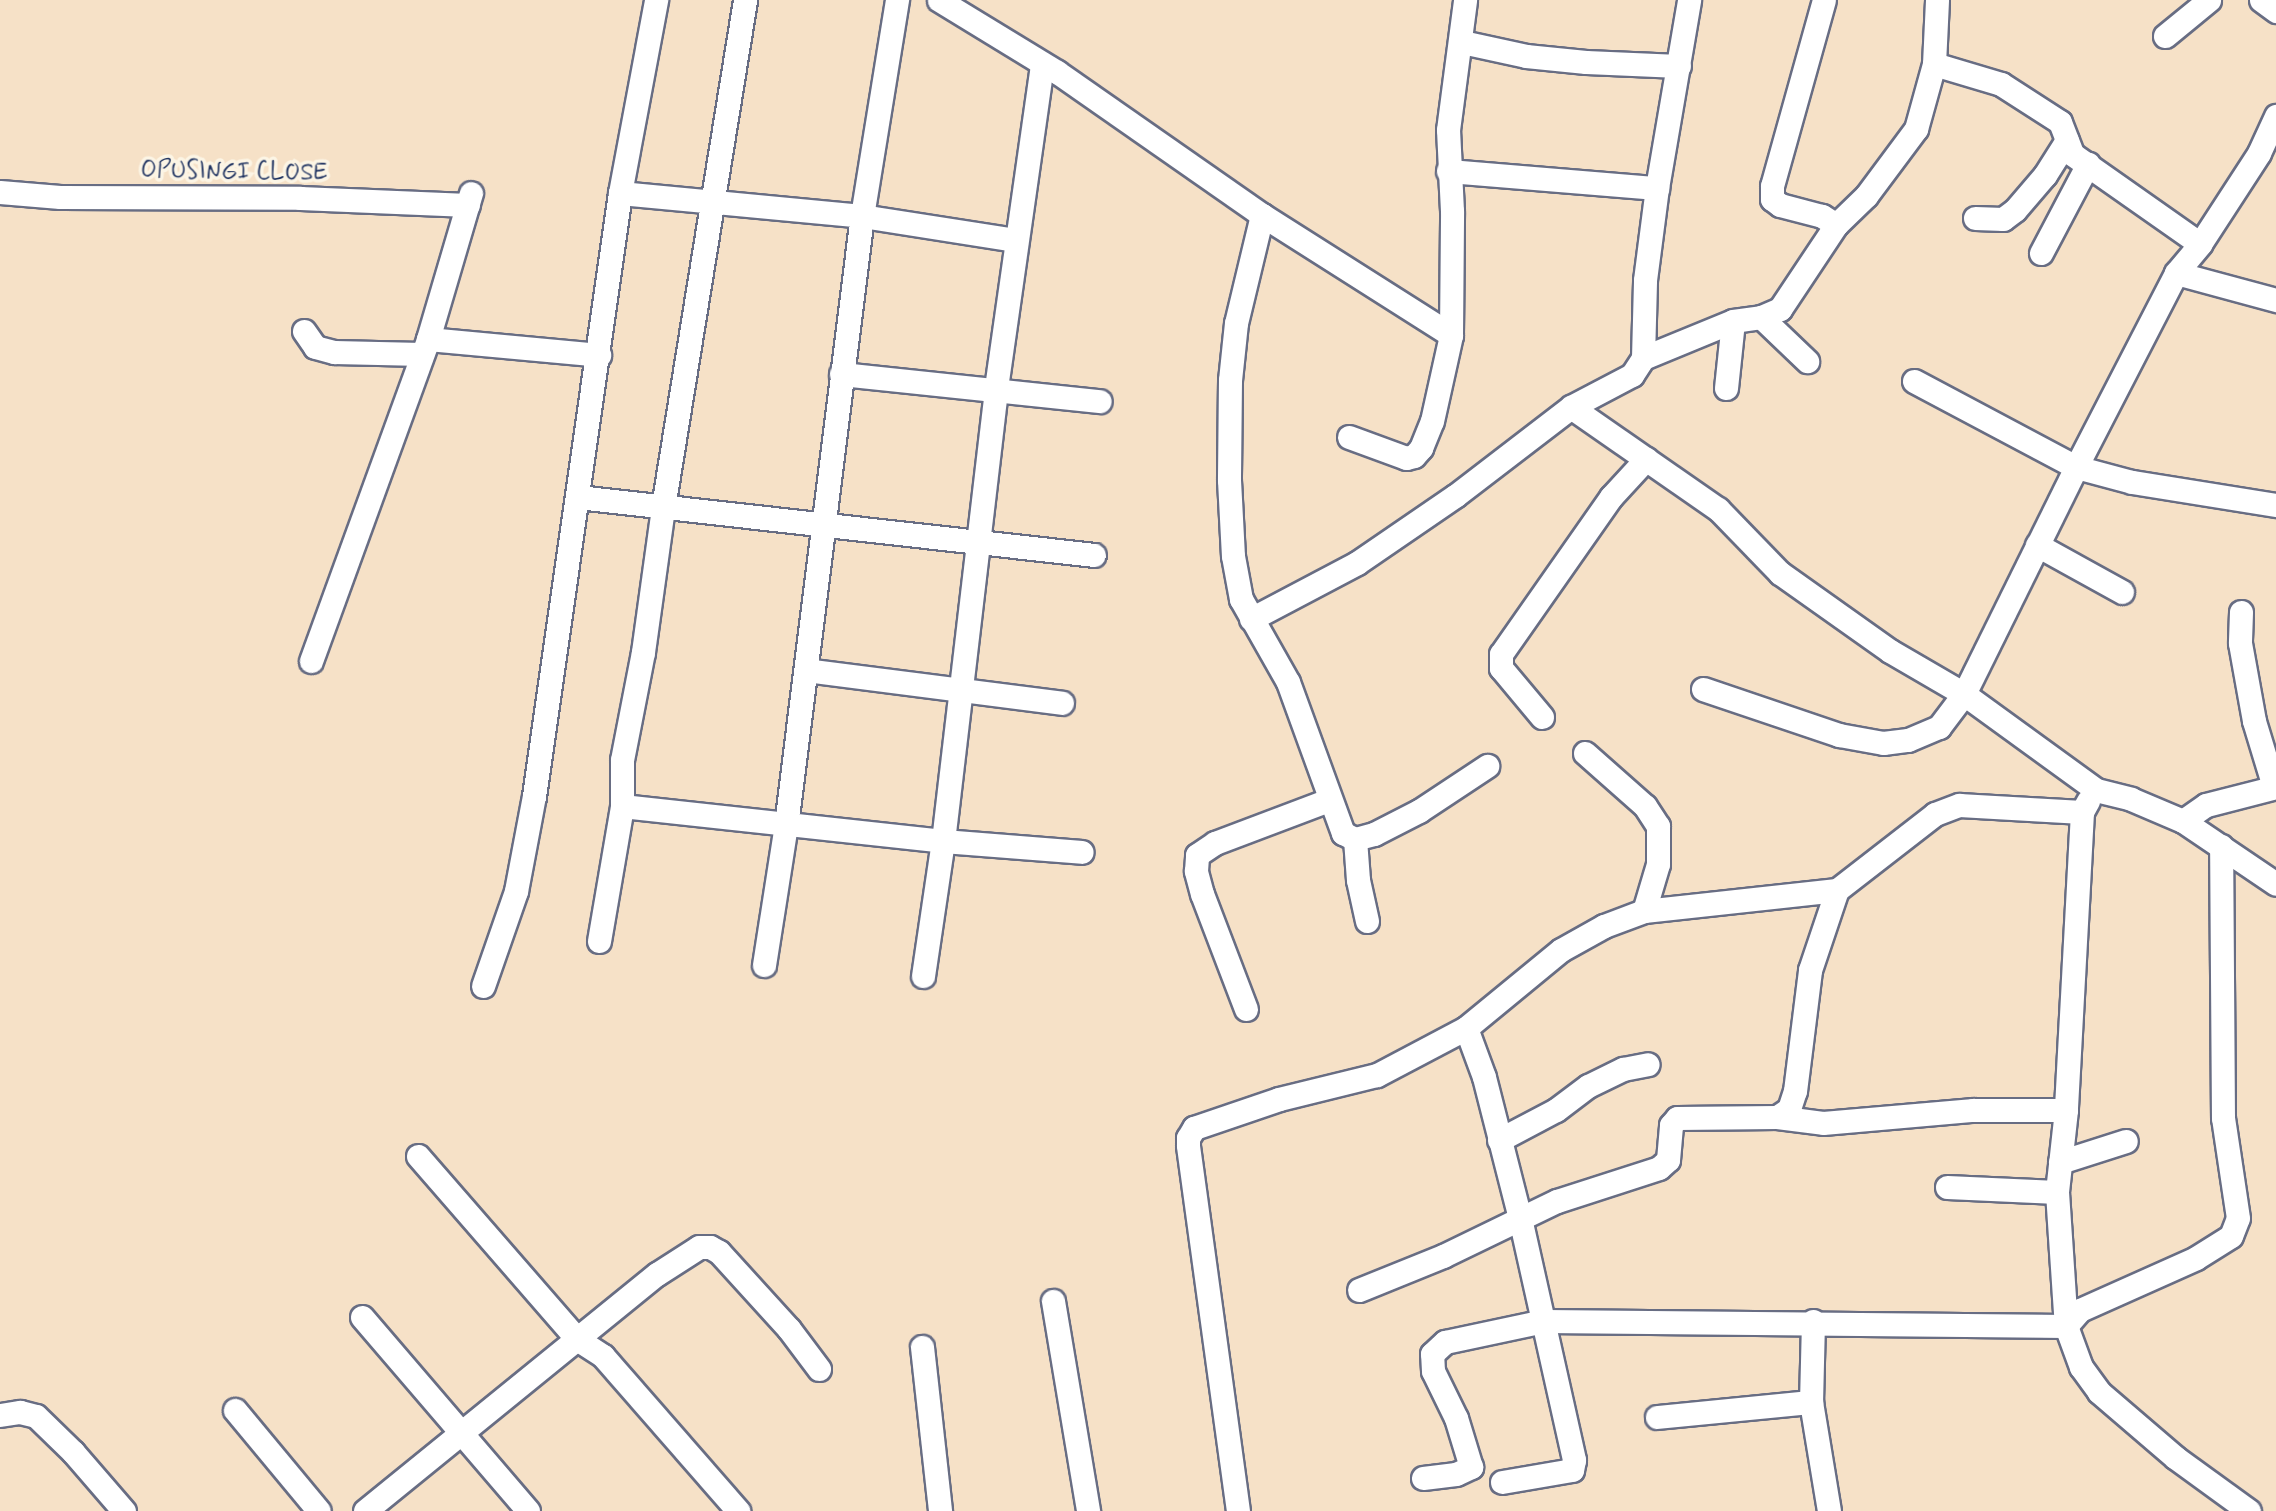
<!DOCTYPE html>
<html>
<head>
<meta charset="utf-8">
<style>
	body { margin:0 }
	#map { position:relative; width:2276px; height:1511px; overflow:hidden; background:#f6e1c7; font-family:Mynerve,sans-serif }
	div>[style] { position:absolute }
	.roads { filter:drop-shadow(2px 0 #686d83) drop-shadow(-2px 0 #686d83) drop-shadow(0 2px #686d83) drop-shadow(0 -2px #686d83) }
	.minor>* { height:23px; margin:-11.5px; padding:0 11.5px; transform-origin:11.5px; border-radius:11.5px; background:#fff }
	span { translate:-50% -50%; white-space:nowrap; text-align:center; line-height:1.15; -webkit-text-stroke:7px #fcf5e5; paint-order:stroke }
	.street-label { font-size:24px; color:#1b2f5e }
</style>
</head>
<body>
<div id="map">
	<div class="roads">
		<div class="minor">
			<i style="left:939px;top:0;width:138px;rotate:31.4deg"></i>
			<i style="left:1057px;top:72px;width:250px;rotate:34.9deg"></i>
			<i style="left:1262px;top:215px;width:224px;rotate:32.4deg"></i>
			<i style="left:2261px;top:0;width:19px;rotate:36deg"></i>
			<i style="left:2165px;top:36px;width:57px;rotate:-39.3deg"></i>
			<i style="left:1462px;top:42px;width:66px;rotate:12.3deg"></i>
			<i style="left:1526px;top:56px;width:60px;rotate:5.7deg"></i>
			<i style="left:1586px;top:62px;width:93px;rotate:2.5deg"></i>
			<i style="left:1934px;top:64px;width:70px;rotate:16.6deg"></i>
			<i style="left:2001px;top:84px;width:70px;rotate:32.8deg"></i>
			<i style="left:2060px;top:122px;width:34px;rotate:69deg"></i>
			<i style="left:2072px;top:154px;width:156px;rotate:35.1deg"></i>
			<i style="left:1448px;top:171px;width:210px;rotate:4.7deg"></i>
			<i style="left:0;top:192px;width:60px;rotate:4.8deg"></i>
			<i style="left:60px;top:197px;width:240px;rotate:0.2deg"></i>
			<i style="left:300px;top:198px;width:168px;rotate:2.4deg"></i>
			<i style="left:620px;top:193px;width:243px;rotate:5.4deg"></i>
			<i style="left:862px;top:216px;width:156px;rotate:8.9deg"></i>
			<i style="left:1262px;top:215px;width:111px;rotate:103.5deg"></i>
			<i style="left:1236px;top:323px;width:57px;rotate:96deg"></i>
			<i style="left:1230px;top:380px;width:100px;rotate:90.6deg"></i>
			<i style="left:1229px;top:480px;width:76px;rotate:87deg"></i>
			<i style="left:1233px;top:556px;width:44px;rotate:79.5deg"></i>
			<i style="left:1241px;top:599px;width:95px;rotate:60.5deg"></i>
			<i style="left:1288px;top:682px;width:161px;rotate:70deg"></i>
			<i style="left:1343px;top:833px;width:13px;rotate:27deg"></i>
			<i style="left:1355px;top:839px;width:20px;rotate:-15deg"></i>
			<i style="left:1374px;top:834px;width:51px;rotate:-27.1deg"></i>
			<i style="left:1419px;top:811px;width:82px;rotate:-33.5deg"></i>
			<i style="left:1975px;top:218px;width:28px;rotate:2deg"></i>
			<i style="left:2003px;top:219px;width:15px;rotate:-37deg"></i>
			<i style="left:2015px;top:210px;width:46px;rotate:-49.4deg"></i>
			<i style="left:2045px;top:175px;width:41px;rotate:-57.8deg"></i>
			<i style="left:1836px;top:225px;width:42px;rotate:-44deg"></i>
			<i style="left:1866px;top:196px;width:84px;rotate:-53.3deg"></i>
			<i style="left:1916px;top:129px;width:67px;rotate:-74.5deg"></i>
			<i style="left:1934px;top:64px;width:64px;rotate:-87.3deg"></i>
			<i style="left:2041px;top:253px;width:101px;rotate:-62.2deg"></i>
			<i style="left:2176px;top:273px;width:104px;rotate:15.1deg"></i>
			<i style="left:1761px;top:317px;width:64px;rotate:43.7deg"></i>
			<i style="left:304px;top:331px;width:19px;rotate:55deg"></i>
			<i style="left:315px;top:347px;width:20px;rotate:15deg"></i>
			<i style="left:334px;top:352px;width:88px;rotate:1.3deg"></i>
			<i style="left:428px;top:339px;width:172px;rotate:5.3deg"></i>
			<i style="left:1643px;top:358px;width:97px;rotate:-22.3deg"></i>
			<i style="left:1733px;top:321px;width:28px;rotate:-8deg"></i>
			<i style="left:1761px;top:317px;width:21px;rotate:-23deg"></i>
			<i style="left:1780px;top:309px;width:101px;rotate:-56.3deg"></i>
			<i style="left:1836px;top:225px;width:17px;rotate:-147deg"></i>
			<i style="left:1822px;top:216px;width:43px;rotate:-165.3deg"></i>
			<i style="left:1780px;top:205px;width:10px;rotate:-143deg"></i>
			<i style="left:1772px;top:199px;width:13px;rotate:-90deg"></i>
			<i style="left:1772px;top:186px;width:193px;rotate:-74.4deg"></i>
			<i style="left:841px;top:374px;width:260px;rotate:6deg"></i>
			<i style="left:1914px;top:381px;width:183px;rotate:28deg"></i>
			<i style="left:2076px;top:467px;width:58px;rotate:15deg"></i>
			<i style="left:2132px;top:482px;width:146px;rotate:9.1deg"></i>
			<i style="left:1726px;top:388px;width:67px;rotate:-84deg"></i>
			<i style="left:1571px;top:407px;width:179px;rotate:34.8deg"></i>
			<i style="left:1718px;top:509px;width:89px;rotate:45.9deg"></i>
			<i style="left:1780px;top:573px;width:135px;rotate:35.3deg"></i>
			<i style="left:1890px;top:651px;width:86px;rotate:30.2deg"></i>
			<i style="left:1964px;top:694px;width:163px;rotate:36deg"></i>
			<i style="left:2096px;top:790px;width:36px;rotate:14deg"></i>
			<i style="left:2131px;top:799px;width:56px;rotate:22.9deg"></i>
			<i style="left:2183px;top:821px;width:112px;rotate:34.1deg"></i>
			<i style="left:1349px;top:437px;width:61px;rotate:20.2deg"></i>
			<i style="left:1406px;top:458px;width:8px;rotate:-14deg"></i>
			<i style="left:1414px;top:456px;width:11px;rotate:-49deg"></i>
			<i style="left:1421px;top:448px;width:29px;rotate:-68deg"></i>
			<i style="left:1432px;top:421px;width:88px;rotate:-77.5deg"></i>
			<i style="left:1451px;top:335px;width:124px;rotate:-89.5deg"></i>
			<i style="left:1452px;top:211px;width:81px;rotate:-92.8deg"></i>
			<i style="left:1448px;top:130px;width:131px;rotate:-82.5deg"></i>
			<i style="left:578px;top:497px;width:519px;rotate:6.41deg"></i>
			<i style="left:2037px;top:545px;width:97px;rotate:28.9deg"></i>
			<i style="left:2241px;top:612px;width:31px;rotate:92deg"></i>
			<i style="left:2240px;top:643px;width:79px;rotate:79.8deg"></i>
			<i style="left:2254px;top:721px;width:69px;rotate:73.1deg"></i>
			<i style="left:1251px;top:619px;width:120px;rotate:-27.8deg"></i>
			<i style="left:1357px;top:563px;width:119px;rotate:-34.4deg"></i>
			<i style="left:1455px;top:496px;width:146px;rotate:-37.5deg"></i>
			<i style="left:1571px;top:407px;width:69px;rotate:-27.7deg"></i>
			<i style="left:1632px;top:375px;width:20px;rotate:-57deg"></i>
			<i style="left:1643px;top:358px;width:78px;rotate:-88.5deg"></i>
			<i style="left:1645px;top:280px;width:93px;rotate:-82.6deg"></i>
			<i style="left:1657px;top:188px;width:191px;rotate:-80.3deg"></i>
			<i style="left:311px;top:661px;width:343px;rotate:-70deg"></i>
			<i style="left:428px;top:339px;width:152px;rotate:-73.6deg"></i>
			<i style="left:806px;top:670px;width:258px;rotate:7.3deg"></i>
			<i style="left:1703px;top:689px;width:144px;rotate:18.7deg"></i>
			<i style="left:1839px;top:735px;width:45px;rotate:10.3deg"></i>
			<i style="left:1883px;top:743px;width:25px;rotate:-7deg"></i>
			<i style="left:1908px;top:740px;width:34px;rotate:-23deg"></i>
			<i style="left:1939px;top:727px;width:41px;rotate:-52.9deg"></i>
			<i style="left:1964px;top:694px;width:253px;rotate:-63.7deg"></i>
			<i style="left:2076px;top:467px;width:218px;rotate:-62.7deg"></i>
			<i style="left:2176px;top:273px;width:38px;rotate:-50deg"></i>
			<i style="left:2200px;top:244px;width:108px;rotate:-57deg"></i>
			<i style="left:2259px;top:153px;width:41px;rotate:-65.3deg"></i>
			<i style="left:1542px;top:717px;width:64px;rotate:-129.9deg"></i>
			<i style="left:1501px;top:668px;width:14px;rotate:-90deg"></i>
			<i style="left:1501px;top:654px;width:192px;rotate:-55deg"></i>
			<i style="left:1611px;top:497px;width:52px;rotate:-47.4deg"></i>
			<i style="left:1585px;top:753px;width:80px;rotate:41.5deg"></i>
			<i style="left:1645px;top:806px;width:24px;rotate:57deg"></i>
			<i style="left:1658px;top:826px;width:38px;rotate:90deg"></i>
			<i style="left:1658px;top:864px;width:49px;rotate:106.6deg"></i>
			<i style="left:2088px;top:801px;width:13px;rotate:119deg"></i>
			<i style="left:2082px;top:812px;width:298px;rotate:93.1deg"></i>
			<i style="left:2066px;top:1110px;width:82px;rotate:96.3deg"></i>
			<i style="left:2057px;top:1192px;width:134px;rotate:86.2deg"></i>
			<i style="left:2066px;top:1326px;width:44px;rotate:69.9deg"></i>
			<i style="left:2081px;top:1367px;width:31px;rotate:54deg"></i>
			<i style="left:2099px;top:1392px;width:101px;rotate:40.6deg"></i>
			<i style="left:2176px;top:1458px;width:90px;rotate:36deg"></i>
			<i style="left:622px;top:806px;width:323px;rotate:6.2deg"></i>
			<i style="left:943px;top:841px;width:139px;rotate:4.5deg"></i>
			<i style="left:2183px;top:821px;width:28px;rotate:-35deg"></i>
			<i style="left:2206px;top:805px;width:72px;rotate:-14.4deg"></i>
			<i style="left:1355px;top:839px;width:41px;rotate:85.8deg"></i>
			<i style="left:1358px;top:880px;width:42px;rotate:77.6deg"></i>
			<i style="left:599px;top:941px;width:137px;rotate:-80.3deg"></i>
			<i style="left:622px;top:806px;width:46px;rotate:-90deg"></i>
			<i style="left:622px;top:760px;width:110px;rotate:-79deg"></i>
			<i style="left:643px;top:652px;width:146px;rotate:-82.1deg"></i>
			<i style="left:663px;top:507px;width:514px;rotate:-80.81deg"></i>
			<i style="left:764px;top:965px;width:142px;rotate:-81.1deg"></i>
			<i style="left:786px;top:825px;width:614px;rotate:-82.89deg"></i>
			<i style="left:862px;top:216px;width:219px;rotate:-80.8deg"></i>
			<i style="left:923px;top:976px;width:136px;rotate:-81.6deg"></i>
			<i style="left:943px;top:841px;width:456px;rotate:-83.3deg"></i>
			<i style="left:996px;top:388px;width:327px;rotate:-81.9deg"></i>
			<i style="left:483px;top:986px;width:101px;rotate:-70.8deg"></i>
			<i style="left:516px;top:891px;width:97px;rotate:-79.3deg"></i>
			<i style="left:534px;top:796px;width:609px;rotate:-81.88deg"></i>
			<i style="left:620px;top:193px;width:196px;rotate:-79.4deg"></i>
			<i style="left:1246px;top:1009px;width:123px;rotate:-110.9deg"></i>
			<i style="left:1202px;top:894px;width:24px;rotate:-105deg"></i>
			<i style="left:1196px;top:871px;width:16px;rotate:-86deg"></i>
			<i style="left:1197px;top:855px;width:22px;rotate:-34deg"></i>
			<i style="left:1215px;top:843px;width:122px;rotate:-20.7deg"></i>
			<i style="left:1466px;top:1028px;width:52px;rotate:69.8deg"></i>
			<i style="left:1484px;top:1077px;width:146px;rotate:75.7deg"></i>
			<i style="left:1520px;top:1218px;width:248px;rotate:77.4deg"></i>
			<i style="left:1574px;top:1460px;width:10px;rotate:101deg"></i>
			<i style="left:1572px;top:1470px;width:71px;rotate:170.3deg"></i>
			<i style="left:1777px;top:1117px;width:46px;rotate:7.4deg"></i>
			<i style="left:1823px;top:1123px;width:151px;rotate:-5deg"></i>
			<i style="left:1973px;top:1110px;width:93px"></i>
			<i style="left:1499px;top:1140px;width:64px;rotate:-27.8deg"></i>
			<i style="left:1556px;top:1110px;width:40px;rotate:-37deg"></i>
			<i style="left:1588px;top:1086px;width:39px;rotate:-26deg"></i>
			<i style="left:1623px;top:1069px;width:25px;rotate:-11deg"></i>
			<i style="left:418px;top:1156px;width:242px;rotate:49deg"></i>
			<i style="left:577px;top:1339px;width:31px;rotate:33deg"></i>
			<i style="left:603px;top:1356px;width:206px;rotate:48.9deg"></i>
			<i style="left:2060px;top:1162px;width:69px;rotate:-17.7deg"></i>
			<i style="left:1947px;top:1187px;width:110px;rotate:2.6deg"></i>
			<i style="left:1359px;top:1290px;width:91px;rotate:-22deg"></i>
			<i style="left:1443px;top:1256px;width:127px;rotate:-25.8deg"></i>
			<i style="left:1557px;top:1201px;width:107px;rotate:-17.9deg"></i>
			<i style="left:1659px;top:1168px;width:12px;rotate:-42deg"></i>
			<i style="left:1668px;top:1160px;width:35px;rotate:-85deg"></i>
			<i style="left:1671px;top:1125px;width:9px;rotate:-49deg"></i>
			<i style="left:1677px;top:1118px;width:100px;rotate:-0.6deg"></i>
			<i style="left:1777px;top:1117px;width:14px;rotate:-34deg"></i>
			<i style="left:1789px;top:1109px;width:19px;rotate:-72deg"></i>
			<i style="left:1795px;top:1091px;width:122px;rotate:-82.9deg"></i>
			<i style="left:1810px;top:970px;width:84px;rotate:-71.4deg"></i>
			<i style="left:1053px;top:1301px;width:213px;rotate:80.5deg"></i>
			<i style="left:362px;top:1317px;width:255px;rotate:49.4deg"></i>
			<i style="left:1813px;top:1321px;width:81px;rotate:91.4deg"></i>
			<i style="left:1811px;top:1402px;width:110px;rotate:80.6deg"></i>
			<i style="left:922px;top:1347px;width:165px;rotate:83.7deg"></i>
			<i style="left:235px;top:1410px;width:131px;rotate:50.3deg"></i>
			<i style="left:0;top:1415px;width:20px;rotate:-9deg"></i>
			<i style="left:20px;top:1412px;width:16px;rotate:14deg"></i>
			<i style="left:36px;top:1416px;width:52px;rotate:44.2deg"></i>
			<i style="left:73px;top:1452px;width:78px;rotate:49.2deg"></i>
			<i style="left:1657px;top:1417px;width:155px;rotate:-5.6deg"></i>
			<i style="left:1423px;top:1478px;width:33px;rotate:-7deg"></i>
			<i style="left:1456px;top:1474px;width:17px;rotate:-25deg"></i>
			<i style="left:1471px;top:1467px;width:51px;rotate:-107deg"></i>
			<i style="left:1456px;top:1418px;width:52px;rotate:-116.1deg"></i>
			<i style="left:1433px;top:1371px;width:17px;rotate:-93deg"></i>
			<i style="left:1432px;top:1354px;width:18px;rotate:-43deg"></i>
			<i style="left:1445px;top:1342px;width:101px;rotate:-12deg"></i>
			<i style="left:1544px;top:1321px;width:522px;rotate:0.55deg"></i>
			<i style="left:2066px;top:1326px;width:21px;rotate:-49deg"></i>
			<i style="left:2080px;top:1310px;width:127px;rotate:-24.1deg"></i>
			<i style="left:2196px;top:1258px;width:41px;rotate:-32.2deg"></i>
			<i style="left:2231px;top:1236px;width:19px;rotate:-69deg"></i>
			<i style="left:2238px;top:1218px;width:101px;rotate:-98.5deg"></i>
			<i style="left:2223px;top:1118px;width:272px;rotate:-90.4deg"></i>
			<i style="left:365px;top:1511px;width:376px;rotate:-39.1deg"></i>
			<i style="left:657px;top:1274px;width:50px;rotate:-32.7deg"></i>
			<i style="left:699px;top:1247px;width:11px"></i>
			<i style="left:710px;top:1247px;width:10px;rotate:29deg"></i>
			<i style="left:719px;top:1252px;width:104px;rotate:47.7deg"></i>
			<i style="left:789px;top:1329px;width:50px;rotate:53.1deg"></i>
			<i style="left:1238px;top:1511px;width:369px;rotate:-97.8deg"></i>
			<i style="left:1188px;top:1145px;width:7px;rotate:-90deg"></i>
			<i style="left:1188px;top:1138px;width:12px;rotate:-59deg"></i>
			<i style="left:1194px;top:1128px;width:90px;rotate:-18.8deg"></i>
			<i style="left:1279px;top:1099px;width:101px;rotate:-13.8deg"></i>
			<i style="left:1377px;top:1075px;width:101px;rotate:-27.8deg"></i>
			<i style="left:1466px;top:1028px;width:123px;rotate:-39.4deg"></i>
			<i style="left:1561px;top:950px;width:49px;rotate:-29.2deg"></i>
			<i style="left:1604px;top:926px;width:43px;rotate:-20.6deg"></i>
			<i style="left:1644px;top:911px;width:194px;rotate:-6.2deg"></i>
			<i style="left:1837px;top:890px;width:124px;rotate:-37.8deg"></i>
			<i style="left:1935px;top:814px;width:26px;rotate:-21deg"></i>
			<i style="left:1959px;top:805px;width:123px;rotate:3.3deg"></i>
		</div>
	</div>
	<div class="street-label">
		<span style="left:234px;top:172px;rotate:1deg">OPUSINGI CLOSE</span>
	</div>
</div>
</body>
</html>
